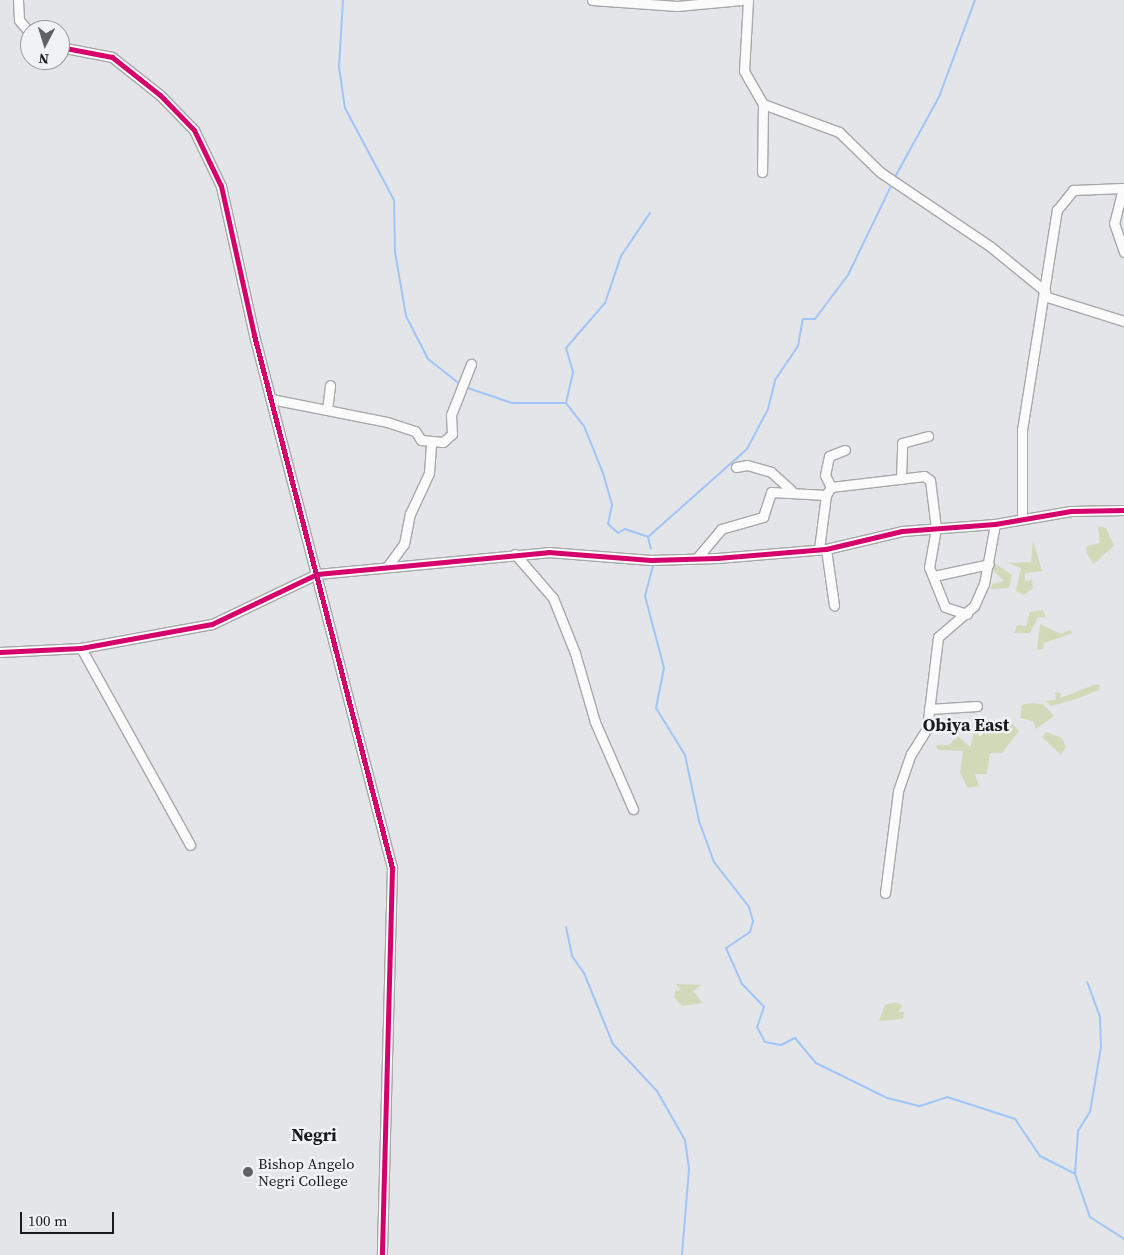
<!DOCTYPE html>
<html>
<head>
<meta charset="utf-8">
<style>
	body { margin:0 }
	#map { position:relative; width:1124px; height:1255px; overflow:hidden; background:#e4e5e8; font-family:"Source Serif 4",serif }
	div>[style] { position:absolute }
	.green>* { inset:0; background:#d2d9b9 }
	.stream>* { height:2px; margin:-1px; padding:0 1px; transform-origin:1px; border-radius:1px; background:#9fc5f8 }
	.roads { filter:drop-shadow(1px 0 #a8a8aa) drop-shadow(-1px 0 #a8a8aa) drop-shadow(0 1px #a8a8aa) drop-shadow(0 -1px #a8a8aa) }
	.minor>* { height:9px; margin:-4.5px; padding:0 4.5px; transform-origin:4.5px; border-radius:4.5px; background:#fbfbfc }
	.cycleway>* { height:5px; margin:-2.5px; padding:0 2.5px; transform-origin:2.5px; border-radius:2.5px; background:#d6006c }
	.dots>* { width:14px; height:14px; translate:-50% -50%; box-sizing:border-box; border:2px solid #f0f2f6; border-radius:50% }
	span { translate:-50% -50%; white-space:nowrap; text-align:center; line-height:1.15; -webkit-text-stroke:5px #f0f2f6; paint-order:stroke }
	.poi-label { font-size:15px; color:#1a1b1c }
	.left { translate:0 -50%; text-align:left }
	.quarter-label { font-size:18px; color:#1a1b1c; font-weight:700 }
	.north { position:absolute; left:20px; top:20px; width:50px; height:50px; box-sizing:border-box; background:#f0f2f6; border:1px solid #9a9c9f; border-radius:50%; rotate:185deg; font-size:14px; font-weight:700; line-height:20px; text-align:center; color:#1a1b1c }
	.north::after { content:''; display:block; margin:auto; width:18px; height:22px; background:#616263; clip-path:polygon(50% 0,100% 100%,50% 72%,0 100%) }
	.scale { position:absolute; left:20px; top:1212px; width:94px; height:22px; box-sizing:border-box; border:2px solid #1a1b1c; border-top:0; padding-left:6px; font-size:15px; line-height:18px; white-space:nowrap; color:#1a1b1c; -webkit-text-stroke:4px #f0f2f6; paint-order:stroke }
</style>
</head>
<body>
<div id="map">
	<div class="green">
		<i style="clip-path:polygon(1098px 526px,1106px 528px,1114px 546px,1093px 564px,1086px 552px,1087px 546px,1100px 543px)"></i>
		<i style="clip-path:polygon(1033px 540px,1042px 571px,1025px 573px,1025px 581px,1032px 580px,1033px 588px,1024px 595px,1016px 591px,1021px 568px,1008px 563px,1031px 562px)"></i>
		<i style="clip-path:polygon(994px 563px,1012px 575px,1009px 588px,991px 589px,992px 584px,1004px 581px,993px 570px)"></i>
		<i style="clip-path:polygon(1043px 610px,1046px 618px,1038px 617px,1030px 633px,1014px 633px,1017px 625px,1026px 626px,1030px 612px)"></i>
		<i style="clip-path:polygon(1040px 624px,1061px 634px,1069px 630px,1073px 633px,1044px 643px,1043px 649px,1037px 650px)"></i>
		<i style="clip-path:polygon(1094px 685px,1100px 685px,1099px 690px,1076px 699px,1051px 706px,1046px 701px,1056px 700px,1055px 692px,1061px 693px,1060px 698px)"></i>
		<i style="clip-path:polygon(1030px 703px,1043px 704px,1054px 716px,1036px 729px,1033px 721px,1020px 718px,1022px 705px)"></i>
		<i style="clip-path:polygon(1010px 721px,1019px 731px,1002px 753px,990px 753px,987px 774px,975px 774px,979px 786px,968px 788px,960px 773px,963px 751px,938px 750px,936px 745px,949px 745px,958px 736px,970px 747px,977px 722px,1001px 727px)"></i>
		<i style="clip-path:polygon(1046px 732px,1062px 738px,1066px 747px,1061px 755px,1042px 737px)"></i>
		<i style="clip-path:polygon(676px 984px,701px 985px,693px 991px,703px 1003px,682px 1006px,674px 997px,676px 990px,681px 991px)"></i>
		<i style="clip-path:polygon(896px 1002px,902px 1006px,898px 1012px,904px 1012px,903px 1019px,879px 1021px,885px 1005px)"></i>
	</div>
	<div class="stream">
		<i style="left:343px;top:0;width:67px;rotate:93.4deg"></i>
		<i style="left:339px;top:67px;width:41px;rotate:81.7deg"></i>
		<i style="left:345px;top:108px;width:104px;rotate:62deg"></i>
		<i style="left:394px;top:200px;width:52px;rotate:88.9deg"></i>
		<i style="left:395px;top:252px;width:65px;rotate:80.2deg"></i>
		<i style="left:406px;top:316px;width:48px;rotate:62.9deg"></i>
		<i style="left:428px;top:359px;width:42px;rotate:38.2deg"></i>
		<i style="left:895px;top:177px;width:91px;rotate:-61.2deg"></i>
		<i style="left:939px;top:97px;width:103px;rotate:-69.6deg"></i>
		<i style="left:465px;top:387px;width:50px;rotate:18.8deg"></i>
		<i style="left:512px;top:403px;width:54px"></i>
		<i style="left:566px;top:403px;width:29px;rotate:52deg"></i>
		<i style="left:584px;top:426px;width:51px;rotate:68deg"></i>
		<i style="left:603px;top:473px;width:33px;rotate:74deg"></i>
		<i style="left:612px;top:505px;width:19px;rotate:102deg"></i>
		<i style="left:608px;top:524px;width:13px;rotate:42deg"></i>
		<i style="left:618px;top:533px;width:8px;rotate:-30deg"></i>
		<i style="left:625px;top:529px;width:24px;rotate:19deg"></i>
		<i style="left:648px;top:537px;width:12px;rotate:76deg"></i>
		<i style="left:566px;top:403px;width:32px;rotate:-77deg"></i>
		<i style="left:573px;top:372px;width:25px;rotate:-106deg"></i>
		<i style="left:566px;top:348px;width:60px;rotate:-49.1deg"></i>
		<i style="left:605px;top:303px;width:50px;rotate:-71.2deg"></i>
		<i style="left:621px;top:256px;width:52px;rotate:-56deg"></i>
		<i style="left:648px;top:537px;width:132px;rotate:-41.6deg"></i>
		<i style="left:747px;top:449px;width:45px;rotate:-62.3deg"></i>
		<i style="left:768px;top:409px;width:30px;rotate:-76deg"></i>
		<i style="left:775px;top:380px;width:41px;rotate:-55.9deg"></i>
		<i style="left:798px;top:346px;width:27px;rotate:-80deg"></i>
		<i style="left:803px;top:319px;width:12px"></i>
		<i style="left:815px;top:319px;width:55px;rotate:-53.1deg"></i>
		<i style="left:848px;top:275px;width:101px;rotate:-64.2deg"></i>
		<i style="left:653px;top:566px;width:31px;rotate:105deg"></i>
		<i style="left:645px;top:596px;width:74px;rotate:75.2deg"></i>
		<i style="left:664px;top:668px;width:41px;rotate:101.3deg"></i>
		<i style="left:656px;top:708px;width:55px;rotate:58.3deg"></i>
		<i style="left:685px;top:755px;width:67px;rotate:78deg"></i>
		<i style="left:699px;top:821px;width:44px;rotate:69.9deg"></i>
		<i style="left:714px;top:862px;width:57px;rotate:52.1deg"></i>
		<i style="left:749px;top:907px;width:15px;rotate:74deg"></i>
		<i style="left:753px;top:921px;width:11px;rotate:105deg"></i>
		<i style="left:750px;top:932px;width:29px;rotate:146deg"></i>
		<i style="left:726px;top:948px;width:39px;rotate:66deg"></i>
		<i style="left:742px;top:984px;width:32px;rotate:46deg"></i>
		<i style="left:764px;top:1007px;width:21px;rotate:109deg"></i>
		<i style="left:757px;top:1027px;width:17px;rotate:62deg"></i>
		<i style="left:765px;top:1042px;width:16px;rotate:11deg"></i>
		<i style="left:781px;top:1045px;width:16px;rotate:-27deg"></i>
		<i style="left:795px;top:1038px;width:33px;rotate:50deg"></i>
		<i style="left:816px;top:1063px;width:79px;rotate:26.2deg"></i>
		<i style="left:887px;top:1098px;width:34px;rotate:14deg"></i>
		<i style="left:920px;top:1106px;width:28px;rotate:-18deg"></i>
		<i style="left:947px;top:1097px;width:71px;rotate:17.9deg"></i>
		<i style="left:1015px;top:1119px;width:45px;rotate:56deg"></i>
		<i style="left:1040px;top:1156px;width:39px;rotate:27deg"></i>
		<i style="left:1075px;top:1174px;width:46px;rotate:70.8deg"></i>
		<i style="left:1090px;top:1217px;width:40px;rotate:32.9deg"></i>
		<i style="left:566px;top:927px;width:30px;rotate:78deg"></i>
		<i style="left:572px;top:956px;width:21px;rotate:55deg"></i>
		<i style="left:584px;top:973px;width:77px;rotate:67.8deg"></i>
		<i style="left:613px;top:1044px;width:64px;rotate:46.9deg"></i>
		<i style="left:657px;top:1091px;width:56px;rotate:60.3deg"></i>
		<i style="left:685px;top:1140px;width:29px;rotate:82deg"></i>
		<i style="left:689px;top:1169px;width:86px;rotate:94.7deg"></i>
		<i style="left:1075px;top:1174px;width:43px;rotate:-86deg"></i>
		<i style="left:1078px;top:1131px;width:22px;rotate:-58deg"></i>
		<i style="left:1090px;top:1112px;width:66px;rotate:-80.4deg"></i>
		<i style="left:1101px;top:1047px;width:30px;rotate:-92deg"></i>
		<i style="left:1100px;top:1017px;width:37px;rotate:-110deg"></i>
	</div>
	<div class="roads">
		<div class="minor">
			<i style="left:18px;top:0;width:20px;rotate:87deg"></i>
			<i style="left:19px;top:20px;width:17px;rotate:50deg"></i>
			<i style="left:592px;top:0;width:85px;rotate:4deg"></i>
			<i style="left:677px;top:6px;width:65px;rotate:-5.3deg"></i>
			<i style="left:748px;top:0;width:71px;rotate:93.2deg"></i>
			<i style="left:744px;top:71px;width:38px;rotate:60deg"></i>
			<i style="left:763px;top:104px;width:68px;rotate:90.8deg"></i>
			<i style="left:60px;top:47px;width:53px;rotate:10.9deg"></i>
			<i style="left:112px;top:57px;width:61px;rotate:38.4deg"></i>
			<i style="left:160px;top:95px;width:49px;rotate:45.8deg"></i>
			<i style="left:194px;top:130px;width:62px;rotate:64.3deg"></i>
			<i style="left:221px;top:186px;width:153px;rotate:77.5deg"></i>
			<i style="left:254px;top:335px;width:551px;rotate:75.48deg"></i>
			<i style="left:392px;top:868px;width:387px;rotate:91.5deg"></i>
			<i style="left:763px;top:104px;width:81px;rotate:20.2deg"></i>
			<i style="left:839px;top:132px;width:57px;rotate:44.3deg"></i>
			<i style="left:880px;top:172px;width:134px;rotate:34deg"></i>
			<i style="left:991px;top:247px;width:70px;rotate:39.2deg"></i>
			<i style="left:1123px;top:188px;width:36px;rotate:104deg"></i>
			<i style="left:1114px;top:223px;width:31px;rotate:71deg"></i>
			<i style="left:1044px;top:296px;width:84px;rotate:17.4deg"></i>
			<i style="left:271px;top:399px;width:118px;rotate:11.2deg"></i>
			<i style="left:387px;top:422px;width:29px;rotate:18deg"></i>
			<i style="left:415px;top:431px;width:11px;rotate:56deg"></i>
			<i style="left:421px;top:440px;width:22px;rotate:5deg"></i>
			<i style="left:443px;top:442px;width:12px;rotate:-42deg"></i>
			<i style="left:452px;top:434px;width:19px;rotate:-93deg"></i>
			<i style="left:451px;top:415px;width:55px;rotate:-68.6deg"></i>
			<i style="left:327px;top:410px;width:25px;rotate:-83deg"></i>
			<i style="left:736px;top:467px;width:11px;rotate:-10deg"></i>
			<i style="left:747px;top:465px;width:25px;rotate:16deg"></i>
			<i style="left:771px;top:472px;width:27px;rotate:42deg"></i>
			<i style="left:901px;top:479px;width:36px;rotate:-88deg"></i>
			<i style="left:902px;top:443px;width:27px;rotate:-15deg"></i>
			<i style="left:831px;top:487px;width:13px;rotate:-117deg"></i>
			<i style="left:825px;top:475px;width:19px;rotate:-78deg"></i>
			<i style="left:829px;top:456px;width:17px;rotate:-21deg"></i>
			<i style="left:1022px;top:518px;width:88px;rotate:-90deg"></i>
			<i style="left:1022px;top:430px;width:223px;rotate:-81deg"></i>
			<i style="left:1057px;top:210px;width:26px;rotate:-51deg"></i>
			<i style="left:1073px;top:190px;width:51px;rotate:-2.2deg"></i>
			<i style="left:819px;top:549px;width:54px;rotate:-82.6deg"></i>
			<i style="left:826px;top:495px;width:9px;rotate:-58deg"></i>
			<i style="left:831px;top:487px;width:94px;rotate:-6.7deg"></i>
			<i style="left:924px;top:476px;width:7px;rotate:34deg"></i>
			<i style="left:930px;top:480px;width:48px;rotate:82.9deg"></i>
			<i style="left:936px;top:528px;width:40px;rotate:100deg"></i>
			<i style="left:929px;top:567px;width:43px;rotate:68.2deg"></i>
			<i style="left:945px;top:607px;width:23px;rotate:18deg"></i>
			<i style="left:826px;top:549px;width:57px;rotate:81.9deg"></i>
			<i style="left:515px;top:554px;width:58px;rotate:49.2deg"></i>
			<i style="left:553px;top:598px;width:59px;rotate:68.2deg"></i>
			<i style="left:575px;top:653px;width:72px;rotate:73.8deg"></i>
			<i style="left:595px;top:722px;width:95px;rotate:66.4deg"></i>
			<i style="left:697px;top:558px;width:38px;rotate:-50deg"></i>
			<i style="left:721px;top:529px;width:44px;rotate:-15.9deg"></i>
			<i style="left:763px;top:517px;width:26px;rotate:-72deg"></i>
			<i style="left:771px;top:492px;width:55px;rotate:3.1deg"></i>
			<i style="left:387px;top:567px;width:29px;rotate:-54deg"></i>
			<i style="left:404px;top:544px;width:31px;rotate:-79deg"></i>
			<i style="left:410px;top:514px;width:45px;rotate:-65.1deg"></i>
			<i style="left:429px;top:473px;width:31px;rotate:-86deg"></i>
			<i style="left:934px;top:576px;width:56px;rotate:-12.3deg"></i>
			<i style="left:81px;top:648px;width:225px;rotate:61deg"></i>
			<i style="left:0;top:652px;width:81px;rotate:-2.8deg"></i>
			<i style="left:81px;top:648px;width:133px;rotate:-10.4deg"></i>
			<i style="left:212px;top:624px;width:116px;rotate:-25.5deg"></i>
			<i style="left:317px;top:574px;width:232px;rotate:-5.4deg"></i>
			<i style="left:548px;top:552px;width:103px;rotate:4.4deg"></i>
			<i style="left:651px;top:560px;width:66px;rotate:-1.7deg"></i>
			<i style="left:717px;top:558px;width:109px;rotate:-4.7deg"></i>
			<i style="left:826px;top:549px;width:78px;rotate:-13.3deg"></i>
			<i style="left:902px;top:531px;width:93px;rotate:-4.3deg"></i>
			<i style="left:995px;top:524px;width:77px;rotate:-9.7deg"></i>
			<i style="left:1071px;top:511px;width:53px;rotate:-1.1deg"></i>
			<i style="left:929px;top:709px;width:48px;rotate:-3.6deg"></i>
			<i style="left:885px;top:893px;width:103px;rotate:-82.7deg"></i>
			<i style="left:898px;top:791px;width:39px;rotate:-71deg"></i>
			<i style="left:911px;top:754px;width:31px;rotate:-58deg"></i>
			<i style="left:927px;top:728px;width:92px;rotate:-83.1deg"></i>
			<i style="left:938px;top:637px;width:48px;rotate:-40.7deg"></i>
			<i style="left:974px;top:606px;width:24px;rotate:-66deg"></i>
			<i style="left:984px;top:584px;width:61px;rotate:-79.6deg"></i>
		</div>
	</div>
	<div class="cycleway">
		<i style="left:60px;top:47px;width:53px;rotate:10.9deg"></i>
		<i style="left:112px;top:57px;width:61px;rotate:38.4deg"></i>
		<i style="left:160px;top:95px;width:49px;rotate:45.8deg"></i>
		<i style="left:194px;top:130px;width:62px;rotate:64.3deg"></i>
		<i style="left:221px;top:186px;width:153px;rotate:77.5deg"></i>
		<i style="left:254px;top:335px;width:551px;rotate:75.48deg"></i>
		<i style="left:392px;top:868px;width:387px;rotate:91.5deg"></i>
		<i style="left:0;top:652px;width:81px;rotate:-2.8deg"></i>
		<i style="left:81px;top:648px;width:133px;rotate:-10.4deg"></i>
		<i style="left:212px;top:624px;width:116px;rotate:-25.5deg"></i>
		<i style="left:317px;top:574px;width:232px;rotate:-5.4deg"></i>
		<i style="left:548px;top:552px;width:103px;rotate:4.4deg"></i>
		<i style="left:651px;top:560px;width:66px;rotate:-1.7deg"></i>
		<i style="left:717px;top:558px;width:109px;rotate:-4.7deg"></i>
		<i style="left:826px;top:549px;width:78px;rotate:-13.3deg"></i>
		<i style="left:902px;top:531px;width:93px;rotate:-4.3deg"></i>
		<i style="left:995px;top:524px;width:77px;rotate:-9.7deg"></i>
		<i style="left:1071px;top:511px;width:53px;rotate:-1.1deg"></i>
	</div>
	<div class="dots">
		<i style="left:248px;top:1172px;background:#616263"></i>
	</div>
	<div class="poi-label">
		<span class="left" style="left:258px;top:1172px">Bishop Angelo<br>Negri College</span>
	</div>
	<div class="quarter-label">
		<span style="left:966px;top:725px">Obiya East</span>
		<span style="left:314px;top:1135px">Negri</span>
	</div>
	<div class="north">N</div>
	<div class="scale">100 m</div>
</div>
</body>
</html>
